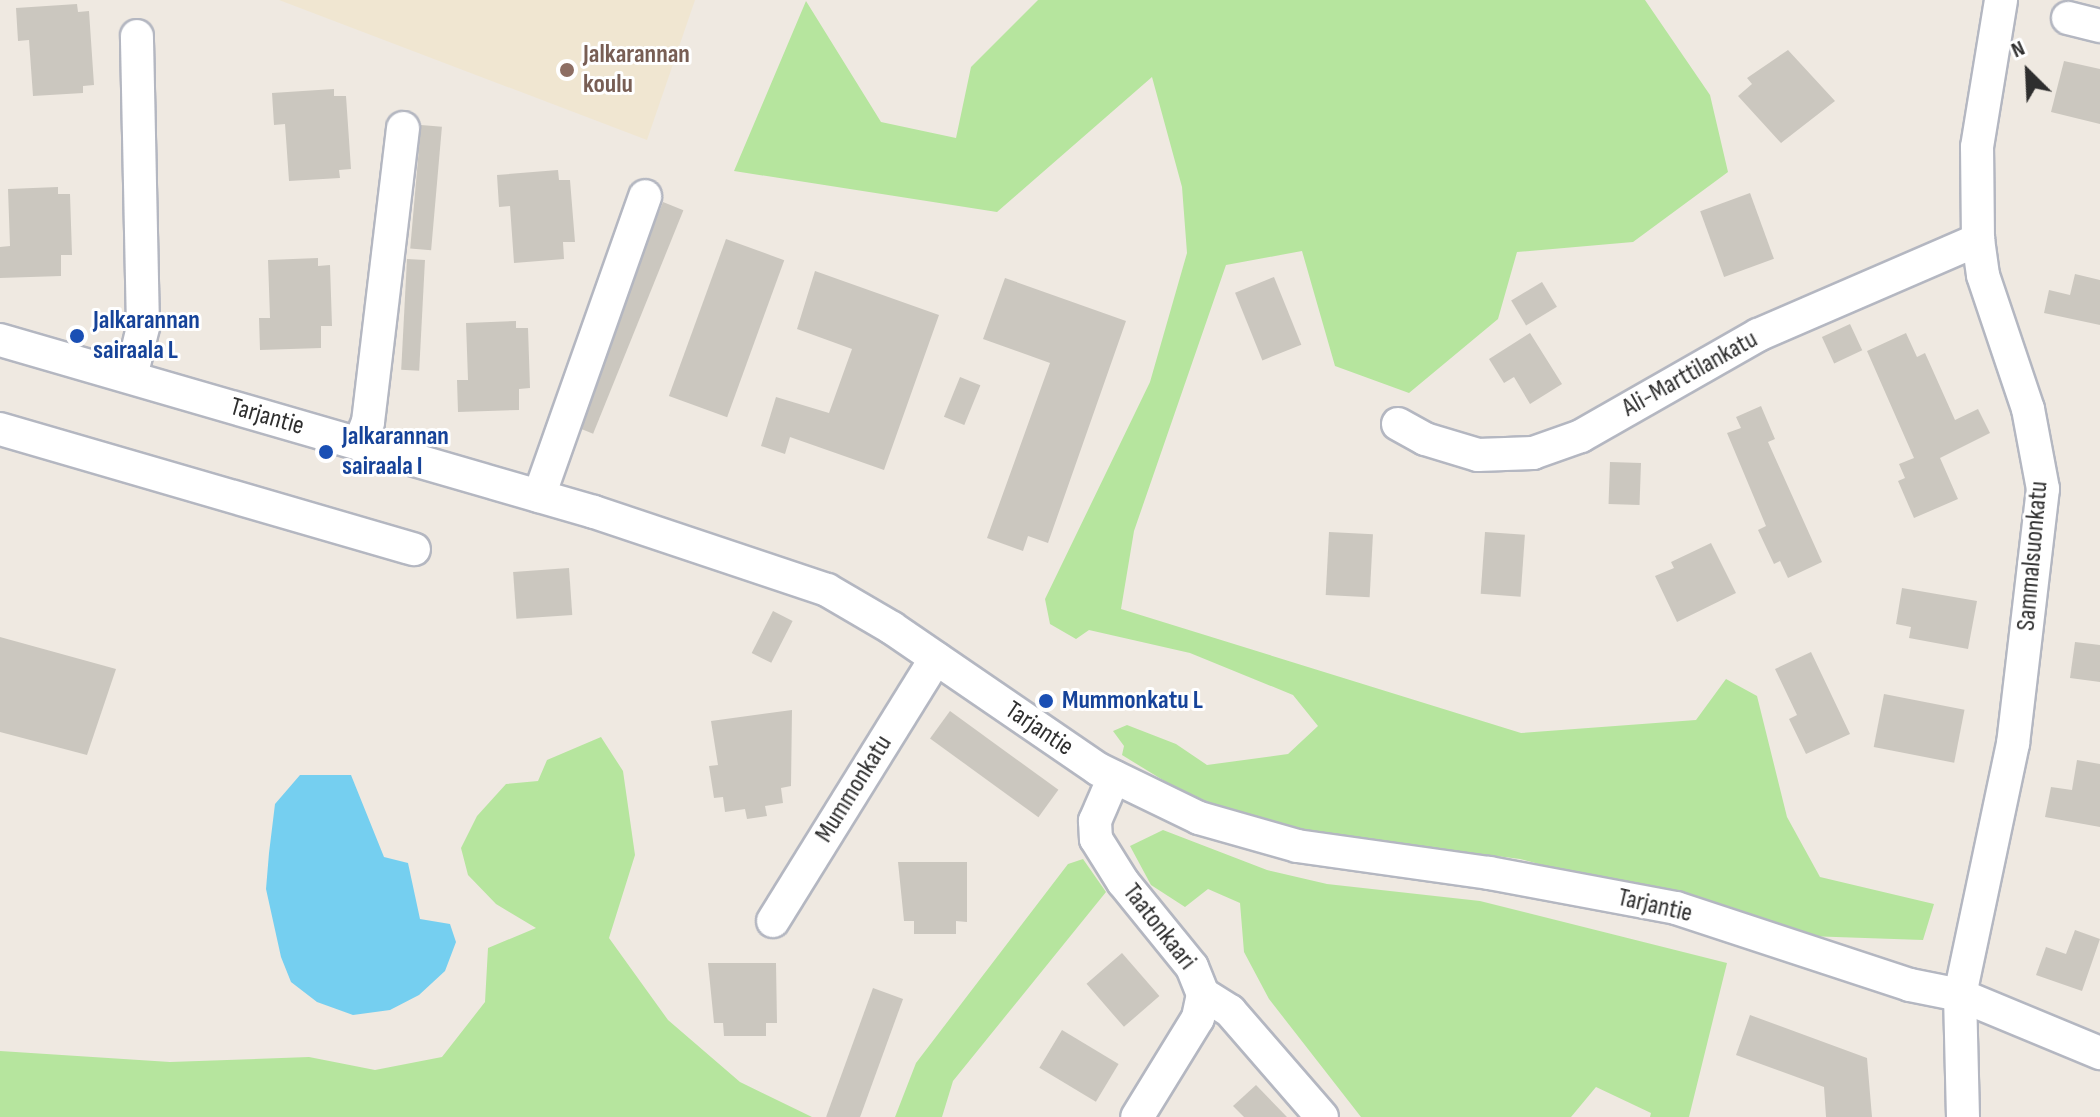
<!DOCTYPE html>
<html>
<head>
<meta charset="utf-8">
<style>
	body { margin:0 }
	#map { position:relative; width:2100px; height:1117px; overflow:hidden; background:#efe9e1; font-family:"Sofia Sans Condensed",sans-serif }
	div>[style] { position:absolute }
	.education>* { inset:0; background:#f0e6d1 }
	.green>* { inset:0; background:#b6e59e }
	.water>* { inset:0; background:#75cff0 }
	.building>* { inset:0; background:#cbc7bf; transform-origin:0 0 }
	.roads { filter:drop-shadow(2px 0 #b4b7c1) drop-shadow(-2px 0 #b4b7c1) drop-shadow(0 2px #b4b7c1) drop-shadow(0 -2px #b4b7c1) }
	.minor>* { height:32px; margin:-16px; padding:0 16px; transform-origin:16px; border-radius:16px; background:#fff }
	.dots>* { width:22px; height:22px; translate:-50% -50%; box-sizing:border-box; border:4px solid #fff; border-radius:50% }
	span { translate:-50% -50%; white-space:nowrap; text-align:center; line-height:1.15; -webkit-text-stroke:6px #fff; paint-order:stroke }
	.education-label { font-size:26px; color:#785e54; font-weight:700 }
	.left { translate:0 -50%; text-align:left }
	.transit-label { font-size:26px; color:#164399; font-weight:700 }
	.street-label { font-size:26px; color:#2e2e2e }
	.north { position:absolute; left:1988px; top:32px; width:80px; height:80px; -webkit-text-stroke:6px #fff; paint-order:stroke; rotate:336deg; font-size:22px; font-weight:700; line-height:32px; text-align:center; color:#2e2e2e }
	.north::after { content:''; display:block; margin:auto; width:28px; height:36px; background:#2e2e2e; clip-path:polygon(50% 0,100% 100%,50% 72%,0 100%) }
</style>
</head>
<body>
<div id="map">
	<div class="education">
		<i style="clip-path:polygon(279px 0,695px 0,647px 140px)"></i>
	</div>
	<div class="green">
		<i style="clip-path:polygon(1038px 0,1645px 0,1710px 95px,1728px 172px,1633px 242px,1517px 252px,1498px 319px,1409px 393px,1335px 366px,1302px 251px,1226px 265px,1134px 531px,1121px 609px,1521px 733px,1696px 720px,1726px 679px,1757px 696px,1787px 817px,1820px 877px,1934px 904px,1923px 940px,1807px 936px,1520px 859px,1308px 832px,1197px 801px,1122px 755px,1124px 746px,1113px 731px,1127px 725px,1176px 744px,1207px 765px,1288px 754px,1318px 726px,1293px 695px,1190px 653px,1089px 630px,1076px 639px,1050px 624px,1045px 599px,1150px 382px,1187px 253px,1182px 187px,1152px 77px,997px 212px,734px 171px,806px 1px,881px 122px,956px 138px,971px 67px)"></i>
		<i style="clip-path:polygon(601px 737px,623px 771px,635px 855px,609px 938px,668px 1020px,740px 1082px,812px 1117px,0 1117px,0 1051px,170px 1062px,309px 1057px,375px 1070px,442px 1057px,485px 1002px,488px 948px,536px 928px,496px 904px,468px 875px,461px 848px,477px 816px,506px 784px,538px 781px,547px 760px)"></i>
		<i style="clip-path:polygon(1163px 830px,1267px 870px,1327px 884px,1480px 901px,1727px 963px,1689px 1117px,1650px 1117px,1651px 1113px,1596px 1087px,1571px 1117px,1361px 1117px,1269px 999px,1244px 952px,1240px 903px,1208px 889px,1185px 907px,1151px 885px,1130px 846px)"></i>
		<i style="clip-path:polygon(1083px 859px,1106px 892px,953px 1081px,942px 1117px,895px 1117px,916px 1063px,1068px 864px)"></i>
	</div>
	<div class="water">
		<i style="clip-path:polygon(300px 775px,351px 775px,384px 857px,408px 863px,420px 919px,450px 924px,456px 942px,445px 971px,419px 995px,390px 1010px,353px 1015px,317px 1002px,291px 982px,281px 957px,266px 889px,269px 853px,275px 804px)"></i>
	</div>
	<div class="building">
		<i style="clip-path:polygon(77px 4px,78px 12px,89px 11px,94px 85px,83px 86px,83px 93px,33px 96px,29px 40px,18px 41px,16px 8px)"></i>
		<i style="clip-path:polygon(1788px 50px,1835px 101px,1781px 143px,1738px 96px,1752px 84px,1747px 78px)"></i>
		<i style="clip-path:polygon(2064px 61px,2100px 69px,2100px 124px,2051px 112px)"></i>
		<i style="clip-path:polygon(334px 89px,334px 96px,346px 96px,351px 169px,339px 170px,340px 178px,289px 181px,285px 124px,274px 125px,272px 93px)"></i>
		<i style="left:421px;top:125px;width:21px;height:124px;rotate:5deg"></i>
		<i style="clip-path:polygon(558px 170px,559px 180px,570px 180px,575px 242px,563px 242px,564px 259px,514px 263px,510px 206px,499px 207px,497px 175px)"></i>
		<i style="clip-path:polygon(58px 187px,58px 194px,70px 194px,72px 255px,61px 255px,61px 276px,0 278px,0 247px,10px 246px,8px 189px)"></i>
		<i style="left:1750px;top:193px;width:70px;height:53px;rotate:70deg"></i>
		<i style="left:663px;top:202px;width:22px;height:241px;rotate:22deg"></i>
		<i style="left:726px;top:239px;width:62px;height:167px;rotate:20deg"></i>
		<i style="clip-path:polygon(318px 258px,318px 266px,330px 265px,332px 326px,321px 326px,321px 348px,260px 350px,259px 318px,270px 318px,268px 260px)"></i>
		<i style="left:407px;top:259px;width:18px;height:111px;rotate:3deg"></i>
		<i style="clip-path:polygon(815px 271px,939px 315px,884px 470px,790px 437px,785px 454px,761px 446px,776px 397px,829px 413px,852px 349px,797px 329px)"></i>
		<i style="clip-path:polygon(2075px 274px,2100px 280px,2100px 325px,2044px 313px,2049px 290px,2070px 295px)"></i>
		<i style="left:1274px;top:277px;width:73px;height:42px;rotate:68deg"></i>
		<i style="clip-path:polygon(1005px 278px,1126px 321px,1048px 543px,1028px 536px,1023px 551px,987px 538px,1050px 363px,983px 339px)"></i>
		<i style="left:1542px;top:282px;width:29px;height:36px;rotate:59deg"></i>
		<i style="clip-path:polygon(516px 321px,516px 328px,528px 328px,530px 388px,519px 389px,519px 410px,458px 412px,457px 380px,468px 380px,466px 323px)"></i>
		<i style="left:1850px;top:324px;width:29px;height:31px;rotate:65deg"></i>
		<i style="clip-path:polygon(1530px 333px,1562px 384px,1530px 404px,1514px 377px,1504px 383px,1489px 359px)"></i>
		<i style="clip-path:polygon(1906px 333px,1917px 357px,1925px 353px,1955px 420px,1978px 409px,1990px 433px,1940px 458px,1958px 499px,1914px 518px,1898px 481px,1905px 478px,1899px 464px,1914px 458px,1867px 351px)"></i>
		<i style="left:960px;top:377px;width:22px;height:43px;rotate:22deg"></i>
		<i style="clip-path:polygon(1761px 406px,1775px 439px,1768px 442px,1822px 562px,1788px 578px,1780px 561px,1774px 564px,1758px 530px,1766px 526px,1727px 433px,1741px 428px,1736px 417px)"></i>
		<i style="left:1610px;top:462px;width:31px;height:42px;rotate:2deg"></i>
		<i style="left:1329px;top:532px;width:44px;height:63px;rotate:3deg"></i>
		<i style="left:1485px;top:532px;width:40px;height:62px;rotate:4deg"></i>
		<i style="clip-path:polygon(1711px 543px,1736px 593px,1677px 622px,1655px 576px,1674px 568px,1671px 562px)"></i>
		<i style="left:569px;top:568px;width:47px;height:56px;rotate:86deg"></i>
		<i style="clip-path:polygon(1902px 588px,1977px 601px,1968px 649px,1909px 638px,1911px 627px,1896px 624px)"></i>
		<i style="left:773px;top:611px;width:22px;height:47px;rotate:27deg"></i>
		<i style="clip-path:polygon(0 637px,116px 669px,87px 755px,0 732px)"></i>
		<i style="clip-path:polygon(2075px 642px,2100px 645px,2100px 682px,2070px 678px)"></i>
		<i style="clip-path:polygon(1811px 652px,1850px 734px,1806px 754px,1789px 719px,1797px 715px,1775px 669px)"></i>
		<i style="left:1884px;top:694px;width:82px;height:54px;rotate:11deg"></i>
		<i style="clip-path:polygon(792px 710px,791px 786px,781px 788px,783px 803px,765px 806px,767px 816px,747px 819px,745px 809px,725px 812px,723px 797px,714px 798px,709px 766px,718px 765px,711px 721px)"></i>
		<i style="left:950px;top:711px;width:134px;height:34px;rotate:36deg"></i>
		<i style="clip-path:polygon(2077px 760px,2100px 764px,2100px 827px,2045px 817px,2051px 787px,2072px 790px)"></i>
		<i style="clip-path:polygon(898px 862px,967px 862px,967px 922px,956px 921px,956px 934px,914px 934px,914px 921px,904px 921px)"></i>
		<i style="clip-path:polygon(2075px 930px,2100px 939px,2082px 991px,2036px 975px,2046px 947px,2066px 954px)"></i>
		<i style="left:1122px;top:953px;width:57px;height:47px;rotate:49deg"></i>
		<i style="clip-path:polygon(708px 963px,776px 963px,777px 1023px,766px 1023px,766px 1036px,724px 1036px,723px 1023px,714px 1023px)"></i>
		<i style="left:873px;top:988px;width:32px;height:137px;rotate:20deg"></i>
		<i style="clip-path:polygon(1750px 1015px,1867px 1058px,1872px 1117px,1826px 1117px,1824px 1087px,1736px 1055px)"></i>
		<i style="left:1062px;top:1030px;width:66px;height:44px;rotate:31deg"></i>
		<i style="clip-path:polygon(1256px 1085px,1287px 1117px,1244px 1117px,1233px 1106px)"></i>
	</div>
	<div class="roads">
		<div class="minor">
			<i style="left:2068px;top:18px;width:33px;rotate:14deg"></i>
			<i style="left:0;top:340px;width:618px;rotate:16.15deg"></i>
			<i style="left:594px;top:512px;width:246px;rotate:18.5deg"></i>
			<i style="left:827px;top:590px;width:75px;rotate:30.3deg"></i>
			<i style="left:892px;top:628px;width:250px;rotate:34.4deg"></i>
			<i style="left:1098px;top:769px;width:112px;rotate:25.9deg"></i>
			<i style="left:1199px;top:818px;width:102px;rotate:15.9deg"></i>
			<i style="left:1297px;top:846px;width:194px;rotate:8deg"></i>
			<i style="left:1489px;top:873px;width:190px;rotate:10.6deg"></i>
			<i style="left:1676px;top:908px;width:246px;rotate:18.2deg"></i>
			<i style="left:1910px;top:985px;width:51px;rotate:11.3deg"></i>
			<i style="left:1960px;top:995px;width:152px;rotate:22.5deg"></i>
			<i style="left:131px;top:377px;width:51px;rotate:-76.5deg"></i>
			<i style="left:143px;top:327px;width:291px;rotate:-91.2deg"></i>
			<i style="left:1398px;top:424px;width:31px;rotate:29deg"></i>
			<i style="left:1425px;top:439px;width:55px;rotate:16.8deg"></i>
			<i style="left:1478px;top:455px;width:55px;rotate:-2.1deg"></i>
			<i style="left:1533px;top:453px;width:51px;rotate:-19.5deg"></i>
			<i style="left:1581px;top:436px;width:204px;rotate:-29.7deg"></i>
			<i style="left:1758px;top:335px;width:240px;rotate:-23.4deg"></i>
			<i style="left:0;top:429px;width:431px;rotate:16.2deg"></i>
			<i style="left:359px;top:444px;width:24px;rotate:-68deg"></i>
			<i style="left:368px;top:422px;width:296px;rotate:-83.2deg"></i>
			<i style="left:539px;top:496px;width:318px;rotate:-70.5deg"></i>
			<i style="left:1114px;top:777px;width:48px;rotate:113.4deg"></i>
			<i style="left:1095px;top:821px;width:18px;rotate:87deg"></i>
			<i style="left:1096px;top:839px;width:51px;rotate:57.9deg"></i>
			<i style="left:1123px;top:882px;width:109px;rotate:50.9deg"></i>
			<i style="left:1192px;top:967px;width:29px;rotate:68deg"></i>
			<i style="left:1203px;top:994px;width:25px;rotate:102deg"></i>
			<i style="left:1198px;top:1018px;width:116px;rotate:121.6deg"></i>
			<i style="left:773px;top:921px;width:309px;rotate:-58.2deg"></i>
			<i style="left:1203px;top:994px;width:32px;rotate:32deg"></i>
			<i style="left:1230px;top:1011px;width:140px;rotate:49deg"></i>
			<i style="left:1963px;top:1117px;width:122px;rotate:-91.4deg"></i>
			<i style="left:1960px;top:995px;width:257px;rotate:-78.1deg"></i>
			<i style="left:2013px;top:744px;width:257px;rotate:-83.3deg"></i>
			<i style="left:2043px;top:489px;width:81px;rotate:-100.6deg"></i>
			<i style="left:2028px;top:409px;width:141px;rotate:-108.6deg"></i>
			<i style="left:1983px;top:275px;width:35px;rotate:-98deg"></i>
			<i style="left:1978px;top:240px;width:93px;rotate:-90.6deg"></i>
			<i style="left:1977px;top:147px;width:149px;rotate:-80.7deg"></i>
		</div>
	</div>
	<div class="dots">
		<i style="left:567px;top:70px;background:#8d6e63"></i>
		<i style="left:77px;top:336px;background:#1a4fb4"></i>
		<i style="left:326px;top:452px;background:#1a4fb4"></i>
		<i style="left:1046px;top:701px;background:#1a4fb4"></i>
	</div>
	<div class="education-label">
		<span class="left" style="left:583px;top:70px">Jalkarannan<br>koulu</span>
	</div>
	<div class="transit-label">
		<span class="left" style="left:93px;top:336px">Jalkarannan<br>sairaala L</span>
		<span class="left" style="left:342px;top:452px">Jalkarannan<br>sairaala I</span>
		<span class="left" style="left:1062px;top:701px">Mummonkatu L</span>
	</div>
	<div class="street-label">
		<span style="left:1690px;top:374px;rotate:-29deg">Ali-Marttilankatu</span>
		<span style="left:267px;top:417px;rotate:16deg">Tarjantie</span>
		<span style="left:2033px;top:556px;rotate:-85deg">Sammalsuonkatu</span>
		<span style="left:1039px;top:729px;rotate:34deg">Tarjantie</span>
		<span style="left:854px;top:789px;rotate:-58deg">Mummonkatu</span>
		<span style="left:1655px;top:906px;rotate:13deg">Tarjantie</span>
		<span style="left:1159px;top:927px;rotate:52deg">Taatonkaari</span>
	</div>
	<div class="north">N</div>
</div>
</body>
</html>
